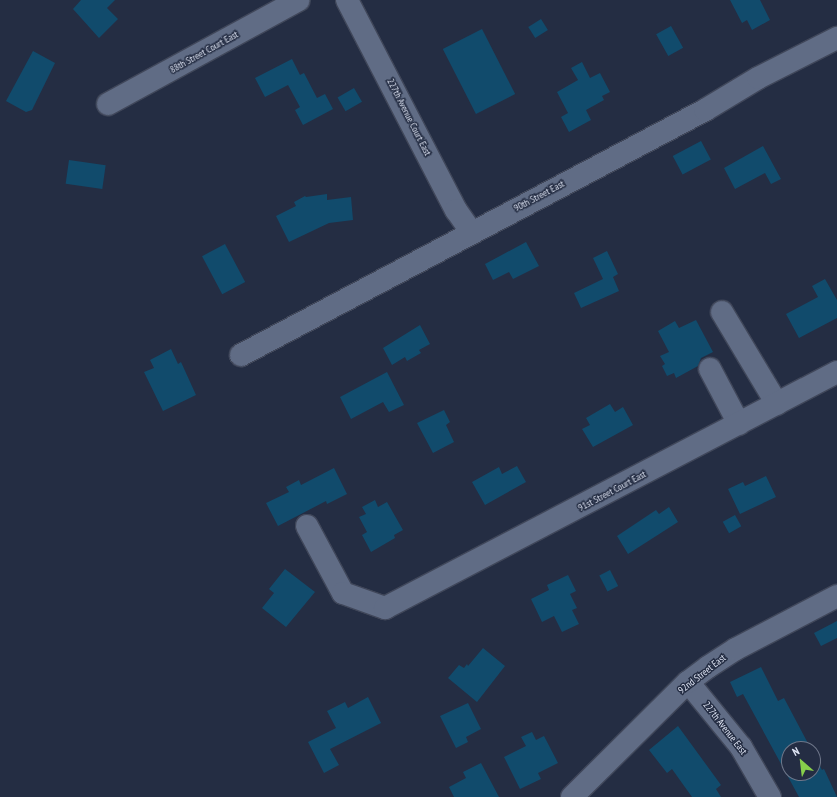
<!DOCTYPE html>
<html>
<head>
<meta charset="utf-8">
<style>
	body { margin:0 }
	#map { position:relative; width:837px; height:797px; overflow:hidden; background:#242d43; font-family:"PT Sans Narrow",sans-serif }
	div>[style] { position:absolute }
	.building>* { inset:0; background:#114b6c; transform-origin:0 0 }
	.roads { filter:drop-shadow(1px 0 #40475a) drop-shadow(-1px 0 #40475a) drop-shadow(0 1px #40475a) drop-shadow(0 -1px #40475a) }
	.minor>* { height:22px; margin:-11px; padding:0 11px; transform-origin:11px; border-radius:11px; background:#606c85 }
	span { translate:-50% -50%; white-space:nowrap; text-align:center; line-height:1.15; -webkit-text-stroke:3px #242d43; paint-order:stroke }
	.street-label { font-size:10px; color:#e0e6f5 }
	.north { position:absolute; left:781px; top:741px; width:40px; height:40px; box-sizing:border-box; background:#242d43; border:1px solid #6f778a; border-radius:50%; rotate:332deg; font-size:11px; font-weight:700; line-height:16px; text-align:center; color:#e0e6f5 }
	.north::after { content:''; display:block; margin:auto; width:14px; height:18px; background:#87cf4b; clip-path:polygon(50% 0,100% 100%,50% 72%,0 100%) }
</style>
</head>
<body>
<div id="map">
	<div class="building">
		<i style="clip-path:polygon(81px 0,115px 0,107px 8px,118px 19px,99px 38px,73px 9px)"></i>
		<i style="clip-path:polygon(730px 0,760px 0,770px 20px,752px 30px,747px 20px,742px 23px)"></i>
		<i style="left:541px;top:19px;width:13px;height:15px;rotate:58deg"></i>
		<i style="left:671px;top:26px;width:25px;height:17px;rotate:61deg"></i>
		<i style="left:482px;top:29px;width:73px;height:44px;rotate:63deg"></i>
		<i style="clip-path:polygon(33px 51px,55px 63px,32px 110px,26px 112px,6px 101px)"></i>
		<i style="clip-path:polygon(292px 59px,300px 75px,304px 73px,317px 98px,325px 94px,333px 109px,303px 125px,295px 110px,300px 107px,288px 85px,265px 97px,255px 78px)"></i>
		<i style="clip-path:polygon(582px 62px,590px 78px,600px 73px,610px 92px,602px 96px,604px 100px,586px 110px,591px 120px,569px 132px,561px 117px,568px 113px,557px 92px,578px 80px,571px 68px)"></i>
		<i style="left:354px;top:88px;width:16px;height:19px;rotate:60deg"></i>
		<i style="left:701px;top:141px;width:21px;height:32px;rotate:62deg"></i>
		<i style="clip-path:polygon(763px 146px,781px 179px,771px 184px,765px 173px,735px 189px,724px 168px)"></i>
		<i style="left:69px;top:160px;width:37px;height:24px;rotate:8deg"></i>
		<i style="clip-path:polygon(327px 194px,327px 200px,351px 197px,353px 220px,329px 223px,289px 242px,276px 216px,296px 206px,294px 202px,305px 196px,306px 197px)"></i>
		<i style="clip-path:polygon(526px 242px,539px 266px,513px 279px,509px 272px,493px 280px,485px 264px)"></i>
		<i style="left:225px;top:244px;width:43px;height:26px;rotate:62deg"></i>
		<i style="clip-path:polygon(607px 251px,618px 274px,613px 277px,619px 291px,581px 308px,574px 293px,603px 279px,593px 258px)"></i>
		<i style="clip-path:polygon(825px 279px,837px 300px,837px 318px,799px 338px,786px 314px,818px 297px,812px 286px)"></i>
		<i style="clip-path:polygon(696px 320px,713px 352px,701px 358px,698px 366px,676px 378px,674px 373px,667px 376px,662px 366px,665px 364px,660px 356px,669px 352px,658px 331px,675px 321px,679px 328px)"></i>
		<i style="clip-path:polygon(420px 325px,430px 344px,419px 350px,421px 353px,407px 361px,405px 357px,392px 365px,383px 348px)"></i>
		<i style="clip-path:polygon(171px 349px,178px 364px,181px 362px,196px 395px,163px 411px,144px 372px,154px 368px,150px 360px)"></i>
		<i style="clip-path:polygon(387px 372px,404px 405px,389px 412px,383px 402px,351px 419px,340px 397px)"></i>
		<i style="clip-path:polygon(610px 404px,615px 412px,623px 407px,633px 425px,593px 447px,582px 429px,590px 425px,586px 418px)"></i>
		<i style="clip-path:polygon(444px 410px,450px 422px,446px 425px,454px 442px,433px 453px,417px 423px)"></i>
		<i style="clip-path:polygon(517px 466px,526px 482px,485px 505px,472px 482px,499px 467px,502px 474px)"></i>
		<i style="clip-path:polygon(334px 468px,347px 494px,327px 504px,326px 501px,278px 526px,266px 503px,289px 492px,286px 487px,299px 480px,301px 485px)"></i>
		<i style="clip-path:polygon(766px 476px,776px 497px,740px 514px,728px 489px,743px 482px,745px 486px)"></i>
		<i style="clip-path:polygon(375px 500px,378px 507px,387px 502px,403px 530px,394px 535px,395px 538px,371px 552px,362px 535px,367px 532px,359px 517px,366px 514px,362px 507px)"></i>
		<i style="clip-path:polygon(669px 507px,678px 522px,628px 554px,617px 536px,656px 510px,659px 514px)"></i>
		<i style="left:735px;top:515px;width:13px;height:14px;rotate:61deg"></i>
		<i style="clip-path:polygon(285px 569px,315px 592px,286px 627px,262px 608px,274px 593px,269px 589px)"></i>
		<i style="left:610px;top:570px;width:18px;height:12px;rotate:63deg"></i>
		<i style="clip-path:polygon(568px 575px,576px 591px,570px 594px,577px 608px,572px 610px,579px 624px,562px 632px,554px 616px,542px 622px,531px 599px,549px 590px,547px 585px)"></i>
		<i style="clip-path:polygon(837px 621px,837px 638px,821px 646px,814px 633px)"></i>
		<i style="clip-path:polygon(483px 648px,505px 666px,477px 702px,448px 678px,459px 665px,464px 668px,467px 664px,468px 666px)"></i>
		<i style="clip-path:polygon(761px 667px,778px 701px,784px 698px,811px 749px,789px 749px,789px 773px,813px 773px,813px 753px,822px 770px,824px 769px,837px 797px,799px 797px,749px 705px,743px 694px,737px 697px,730px 682px)"></i>
		<i style="clip-path:polygon(368px 697px,381px 723px,330px 749px,339px 765px,324px 773px,308px 742px,336px 728px,327px 711px,345px 702px,348px 708px)"></i>
		<i style="clip-path:polygon(468px 703px,481px 729px,466px 737px,468px 742px,456px 748px,440px 716px)"></i>
		<i style="clip-path:polygon(678px 726px,721px 785px,716px 789px,721px 797px,692px 797px,672px 769px,667px 773px,649px 750px)"></i>
		<i style="clip-path:polygon(532px 732px,536px 740px,544px 736px,558px 763px,538px 773px,541px 779px,520px 789px,504px 757px,526px 746px,521px 737px)"></i>
		<i style="clip-path:polygon(481px 763px,499px 797px,454px 797px,449px 787px,466px 778px,463px 772px)"></i>
	</div>
	<div class="roads">
		<div class="minor">
			<i style="left:347px;top:0;width:237px;rotate:62.6deg"></i>
			<i style="left:456px;top:210px;width:28px;rotate:55deg"></i>
			<i style="left:108px;top:104px;width:217px;rotate:-28.6deg"></i>
			<i style="left:722px;top:312px;width:107px;rotate:59.1deg"></i>
			<i style="left:241px;top:355px;width:525px;rotate:-27.83deg"></i>
			<i style="left:705px;top:110px;width:62px;rotate:-31.1deg"></i>
			<i style="left:758px;top:78px;width:89px;rotate:-26.9deg"></i>
			<i style="left:710px;top:369px;width:62px;rotate:62.2deg"></i>
			<i style="left:307px;top:526px;width:76px;rotate:61.8deg"></i>
			<i style="left:343px;top:593px;width:45px;rotate:19.7deg"></i>
			<i style="left:385px;top:608px;width:510px;rotate:-27.57deg"></i>
			<i style="left:688px;top:682px;width:84px;rotate:50.8deg"></i>
			<i style="left:741px;top:747px;width:58px;rotate:59.9deg"></i>
			<i style="left:572px;top:797px;width:163px;rotate:-44.8deg"></i>
			<i style="left:688px;top:682px;width:25px;rotate:-37deg"></i>
			<i style="left:708px;top:667px;width:33px;rotate:-33deg"></i>
			<i style="left:736px;top:649px;width:114px;rotate:-27.7deg"></i>
		</div>
	</div>
	<div class="street-label">
		<span style="left:204px;top:52px;rotate:-29deg">88th Street Court East</span>
		<span style="left:409px;top:117px;rotate:63deg">227th Avenue Court East</span>
		<span style="left:539px;top:196px;rotate:-28deg">90th Street East</span>
		<span style="left:612px;top:491px;rotate:-28deg">91st Street Court East</span>
		<span style="left:702px;top:674px;rotate:-38deg">92nd Street East</span>
		<span style="left:725px;top:728px;rotate:52deg">227th Avenue East</span>
	</div>
	<div class="north">N</div>
</div>
</body>
</html>
